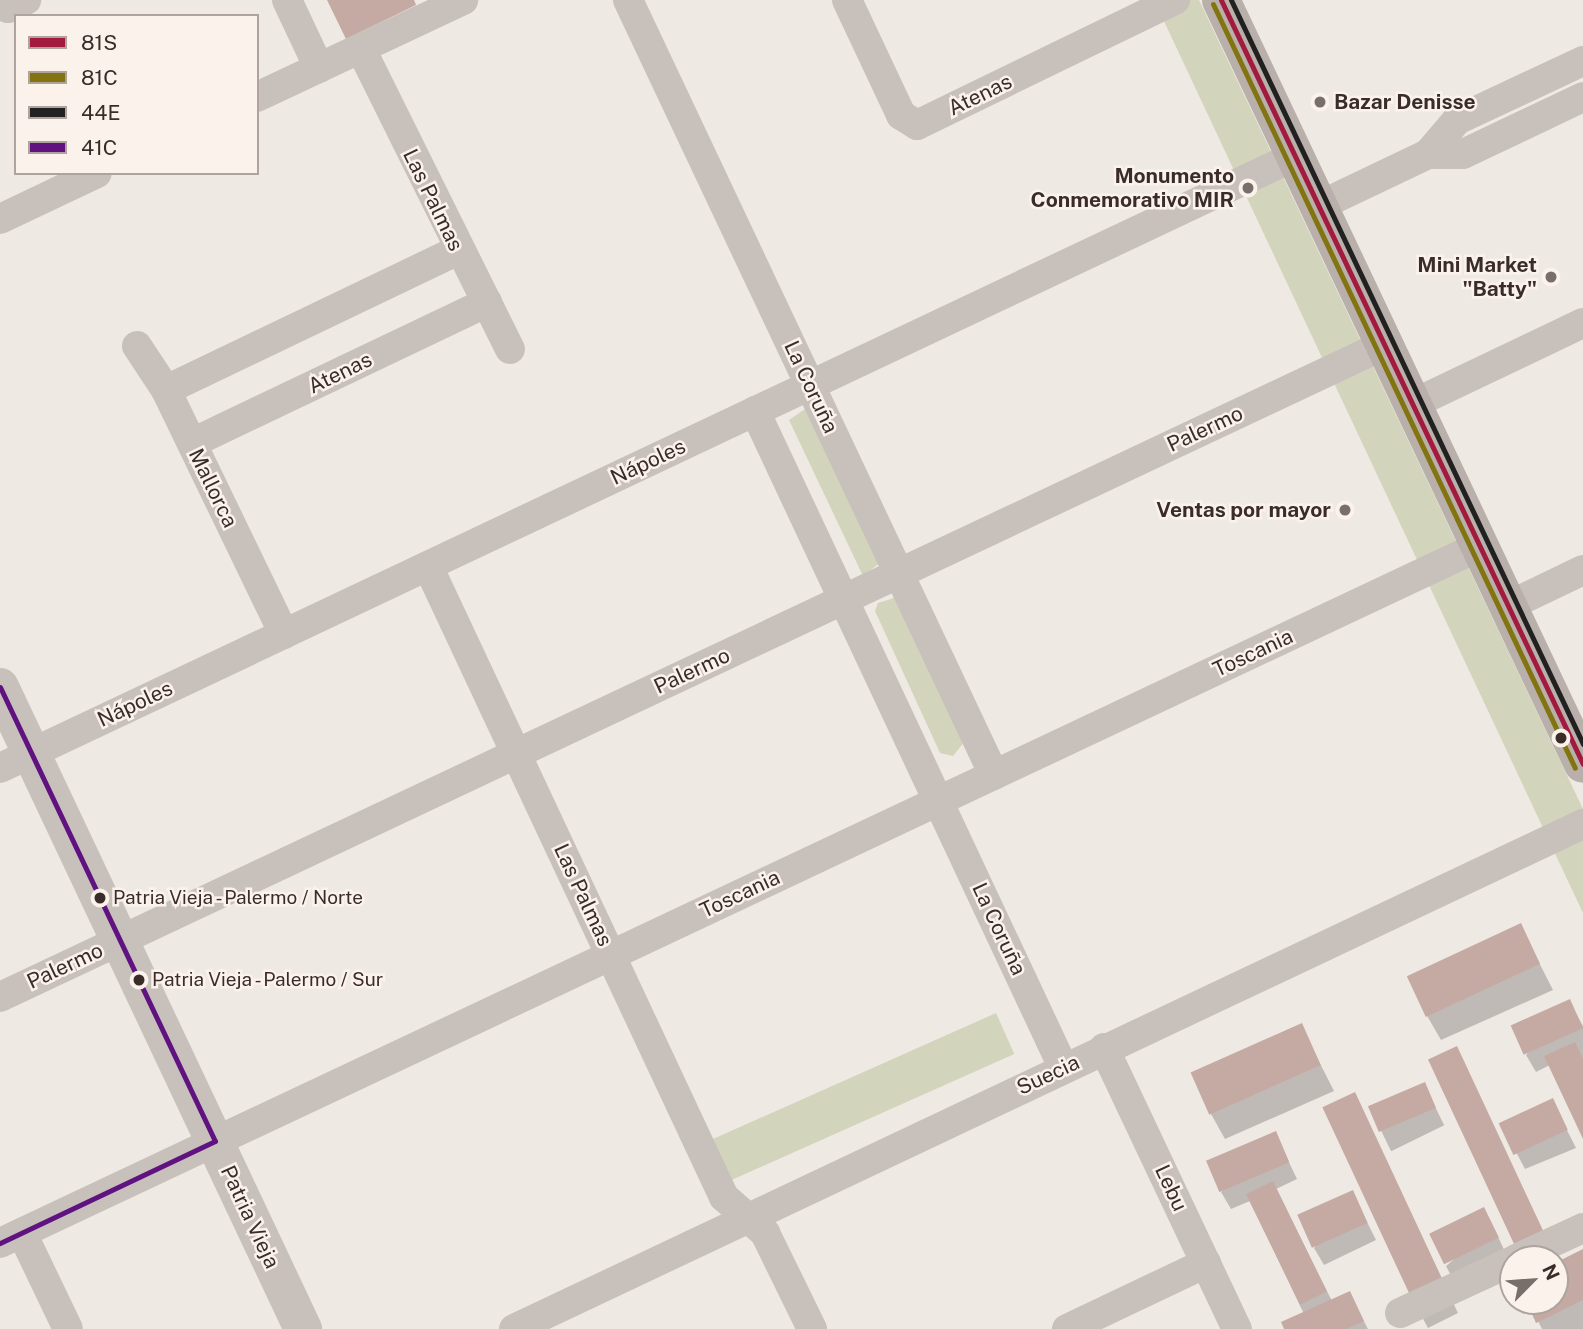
<!DOCTYPE html>
<html>
<head>
<meta charset="utf-8">
<style>
	body { margin:0 }
	#map { position:relative; width:1583px; height:1329px; overflow:hidden; background:#efe9e3; font-family:"Public Sans",sans-serif }
	div>[style] { position:absolute }
	.green>* { inset:0; background:#d2d5bc; transform-origin:0 0 }
	.shadow>* { inset:0; background:#0003; transform-origin:0 0 }
	.building>* { inset:0; background:#c4aaa3; transform-origin:0 0 }
	.minor>* { height:30px; margin:-15px; padding:0 15px; transform-origin:15px; border-radius:15px; background:#c8c0bb }
	.tertiary>* { height:38px; margin:-19px; padding:0 19px; transform-origin:19px; border-radius:19px; background:#c8c0bb }
	.secondary>* { height:38px; margin:-19px; padding:0 19px; transform-origin:19px; border-radius:19px; background:#b9b0ab }
	.bus-1>* { height:5px; margin:-2.5px; padding:0 2.5px; transform-origin:2.5px; border-radius:2.5px; background:#a31a3f }
	.bus-2>* { height:5px; margin:-2.5px; padding:0 2.5px; transform-origin:2.5px; border-radius:2.5px; background:#827411 }
	.bus-3>* { height:5px; margin:-2.5px; padding:0 2.5px; transform-origin:2.5px; border-radius:2.5px; background:#212121 }
	.bus-4>* { height:5px; margin:-2.5px; padding:0 2.5px; transform-origin:2.5px; border-radius:2.5px; background:#5f1280 }
	.dots>* { width:19px; height:19px; translate:-50% -50%; box-sizing:border-box; border:4px solid #fbf2eb; border-radius:50% }
	span { translate:-50% -50%; white-space:nowrap; text-align:center; line-height:1.15; -webkit-text-stroke:5px #fbf2eb; paint-order:stroke }
	.bus-label { font-size:19px; color:#3a2d29 }
	.left { translate:0 -50%; text-align:left }
	.street-label { font-size:21px; color:#3a2d29 }
	.poi-label { font-size:21px; color:#3a2d29; font-weight:700 }
	.right { translate:-100% -50%; text-align:right }
	.legend { position:absolute; left:14px; top:14px; width:245px; height:161px; box-sizing:border-box; background:#fbf2eb; border:2px solid #aea39d; margin:0; padding:9px 12px; list-style:none; font-size:21px; color:#3a2d29 }
	.legend li { display:flex; align-items:center; gap:14px; height:35px }
	.legend b { width:35px; border:2px solid #aea39d }
	.north { position:absolute; left:1499px; top:1245px; width:70px; height:70px; box-sizing:border-box; background:#fbf2eb; border:2px solid #aea39d; border-radius:50%; rotate:65deg; font-size:19px; font-weight:700; line-height:28px; text-align:center; color:#3a2d29 }
	.north::after { content:''; display:block; margin:auto; width:24px; height:32px; background:#796f6a; clip-path:polygon(50% 0,100% 100%,50% 72%,0 100%) }
</style>
</head>
<body>
<div id="map">
	<div class="green">
		<i style="clip-path:polygon(1154px 0,1199px 0,1583px 809px,1583px 913px)"></i>
		<i style="clip-path:polygon(805px 409px,881px 562px,863px 576px,789px 420px)"></i>
		<i style="clip-path:polygon(894px 598px,965px 741px,953px 756px,940px 753px,875px 611px,878px 603px)"></i>
		<i style="left:996px;top:1013px;width:45px;height:313px;rotate:66deg"></i>
	</div>
	<div class="shadow">
		<i style="clip-path:polygon(1520px 925px,1553px 990px,1441px 1040px,1426px 1014px)"></i>
		<i style="clip-path:polygon(1569px 1001px,1583px 1026px,1583px 1134px,1550px 1065px,1536px 1072px,1526px 1055px)"></i>
		<i style="clip-path:polygon(1301px 1026px,1334px 1091px,1225px 1139px,1211px 1114px)"></i>
		<i style="clip-path:polygon(1456px 1049px,1558px 1263px,1583px 1251px,1583px 1329px,1542px 1329px,1528px 1301px,1555px 1301px,1555px 1259px,1522px 1259px)"></i>
		<i style="left:1424px;top:1084px;width:46px;height:59px;rotate:64deg"></i>
		<i style="clip-path:polygon(1354px 1094px,1458px 1313px,1428px 1328px,1414px 1302px)"></i>
		<i style="clip-path:polygon(1552px 1100px,1576px 1148px,1525px 1169px,1516px 1152px)"></i>
		<i style="clip-path:polygon(1275px 1133px,1297px 1179px,1276px 1189px,1332px 1301px,1349px 1293px,1368px 1329px,1286px 1329px,1304px 1314px,1250px 1201px,1231px 1209px,1221px 1192px)"></i>
		<i style="clip-path:polygon(1352px 1192px,1376px 1240px,1324px 1265px,1314px 1248px)"></i>
		<i style="clip-path:polygon(1493px 1226px,1507px 1256px,1455px 1283px,1446px 1266px)"></i>
	</div>
	<div class="building">
		<i style="clip-path:polygon(327px 0,414px 0,416px 5px,346px 39px)"></i>
		<i style="left:1521px;top:923px;width:45px;height:126px;rotate:65deg"></i>
		<i style="left:1570px;top:999px;width:32px;height:65px;rotate:66deg"></i>
		<i style="left:1302px;top:1023px;width:46px;height:122px;rotate:66deg"></i>
		<i style="clip-path:polygon(1575px 1042px,1583px 1059px,1583px 1139px,1544px 1056px)"></i>
		<i style="left:1457px;top:1046px;width:213px;height:32px;rotate:65deg"></i>
		<i style="left:1425px;top:1082px;width:28px;height:62px;rotate:67deg"></i>
		<i style="left:1355px;top:1092px;width:215px;height:36px;rotate:65deg"></i>
		<i style="left:1553px;top:1098px;width:35px;height:60px;rotate:65deg"></i>
		<i style="left:1276px;top:1131px;width:34px;height:76px;rotate:67deg"></i>
		<i style="left:1273px;top:1181px;width:123px;height:30px;rotate:64deg"></i>
		<i style="left:1353px;top:1190px;width:36px;height:61px;rotate:66deg"></i>
		<i style="left:1484px;top:1207px;width:34px;height:61px;rotate:64deg"></i>
		<i style="clip-path:polygon(1583px 1249px,1583px 1300px,1536px 1323px,1526px 1301px,1555px 1301px,1555px 1263px)"></i>
		<i style="clip-path:polygon(1350px 1291px,1364px 1321px,1346px 1329px,1284px 1329px,1281px 1322px)"></i>
	</div>
	<div class="minor">
		<i style="left:4px;top:0;width:9px;rotate:63deg"></i>
		<i style="left:8px;top:8px;width:20px;rotate:-24deg"></i>
		<i style="left:287px;top:0;width:75px;rotate:64.8deg"></i>
		<i style="left:628px;top:0;width:857px;rotate:64.72deg"></i>
		<i style="left:847px;top:0;width:127px;rotate:64.8deg"></i>
		<i style="left:901px;top:115px;width:19px;rotate:32deg"></i>
		<i style="left:917px;top:125px;width:287px;rotate:-25.9deg"></i>
		<i style="left:361px;top:49px;width:335px;rotate:63.6deg"></i>
		<i style="left:257px;top:97px;width:228px;rotate:-25.2deg"></i>
		<i style="left:1428px;top:154px;width:45px;rotate:-49.5deg"></i>
		<i style="left:1457px;top:120px;width:139px;rotate:-25.1deg"></i>
		<i style="left:1319px;top:206px;width:121px;rotate:-25.5deg"></i>
		<i style="left:1428px;top:154px;width:35px"></i>
		<i style="left:1463px;top:154px;width:133px;rotate:-25.4deg"></i>
		<i style="left:0;top:219px;width:107px;rotate:-25.4deg"></i>
		<i style="left:137px;top:346px;width:53px;rotate:56.6deg"></i>
		<i style="left:166px;top:390px;width:271px;rotate:64.2deg"></i>
		<i style="left:166px;top:390px;width:322px;rotate:-25.6deg"></i>
		<i style="left:1413px;top:404px;width:188px;rotate:-25.5deg"></i>
		<i style="left:755px;top:411px;width:725px;rotate:64.85deg"></i>
		<i style="left:192px;top:443px;width:327px;rotate:-25.5deg"></i>
		<i style="left:428px;top:566px;width:697px;rotate:64.87deg"></i>
		<i style="left:724px;top:1197px;width:55px;rotate:41.3deg"></i>
		<i style="left:765px;top:1233px;width:107px;rotate:63.9deg"></i>
		<i style="left:1508px;top:606px;width:83px;rotate:-25.6deg"></i>
		<i style="left:0;top:768px;width:1432px;rotate:-25.29deg"></i>
		<i style="left:0;top:997px;width:1530px;rotate:-25.23deg"></i>
		<i style="left:1104px;top:1048px;width:311px;rotate:64.7deg"></i>
		<i style="left:22px;top:1233px;width:106px;rotate:64.4deg"></i>
		<i style="left:0;top:1243px;width:1636px;rotate:-25.22deg"></i>
		<i style="left:1516px;top:1259px;width:74px;rotate:-24.8deg"></i>
		<i style="left:1400px;top:1313px;width:124px;rotate:-24.7deg"></i>
		<i style="left:514px;top:1329px;width:1182px;rotate:-25.29deg"></i>
		<i style="left:1067px;top:1329px;width:154px;rotate:-25.4deg"></i>
	</div>
	<div class="tertiary">
		<i style="left:0;top:687px;width:710px;rotate:64.73deg"></i>
	</div>
	<div class="secondary">
		<i style="left:1221px;top:0;width:845px;rotate:64.65deg"></i>
	</div>
	<div class="bus-1">
		<i style="left:1221px;top:0;width:845px;rotate:64.65deg"></i>
	</div>
	<div class="bus-2">
		<i style="left:1213px;top:4px;width:845px;rotate:64.65deg"></i>
	</div>
	<div class="bus-3">
		<i style="left:1231px;top:0;width:823px;rotate:64.68deg"></i>
	</div>
	<div class="bus-4">
		<i style="left:0;top:687px;width:502px;rotate:64.66deg"></i>
		<i style="left:215px;top:1141px;width:238px;rotate:154.6deg"></i>
	</div>
	<div class="dots">
		<i style="left:1320px;top:102px;background:#796f6a"></i>
		<i style="left:1248px;top:188px;background:#796f6a"></i>
		<i style="left:1551px;top:277px;background:#796f6a"></i>
		<i style="left:1345px;top:510px;background:#796f6a"></i>
		<i style="left:1561px;top:738px;background:#3a2d29"></i>
		<i style="left:100px;top:898px;background:#3a2d29"></i>
		<i style="left:139px;top:980px;background:#3a2d29"></i>
	</div>
	<div class="bus-label">
		<span class="left" style="left:113px;top:898px">Patria Vieja - Palermo / Norte</span>
		<span class="left" style="left:152px;top:980px">Patria Vieja - Palermo / Sur</span>
	</div>
	<div class="street-label">
		<span style="left:980px;top:95px;rotate:-26deg">Atenas</span>
		<span style="left:433px;top:200px;rotate:64deg">Las Palmas</span>
		<span style="left:340px;top:373px;rotate:-26deg">Atenas</span>
		<span style="left:811px;top:387px;rotate:65deg">La Coruña</span>
		<span style="left:1205px;top:429px;rotate:-25deg">Palermo</span>
		<span style="left:648px;top:462px;rotate:-25deg">Nápoles</span>
		<span style="left:213px;top:488px;rotate:64deg">Mallorca</span>
		<span style="left:1253px;top:653px;rotate:-25deg">Toscania</span>
		<span style="left:692px;top:671px;rotate:-25deg">Palermo</span>
		<span style="left:135px;top:704px;rotate:-25deg">Nápoles</span>
		<span style="left:740px;top:894px;rotate:-25deg">Toscania</span>
		<span style="left:583px;top:895px;rotate:65deg">Las Palmas</span>
		<span style="left:999px;top:929px;rotate:65deg">La Coruña</span>
		<span style="left:65px;top:966px;rotate:-25deg">Palermo</span>
		<span style="left:1048px;top:1075px;rotate:-25deg">Suecia</span>
		<span style="left:1171px;top:1188px;rotate:65deg">Lebu</span>
		<span style="left:250px;top:1217px;rotate:65deg">Patria Vieja</span>
	</div>
	<div class="poi-label">
		<span class="left" style="left:1334px;top:102px">Bazar Denisse</span>
		<span class="right" style="left:1234px;top:188px">Monumento<br>Conmemorativo MIR</span>
		<span class="right" style="left:1537px;top:277px">Mini Market<br>"Batty"</span>
		<span class="right" style="left:1331px;top:510px">Ventas por mayor</span>
	</div>
	<ul class="legend">
	<li><b style="height:9px;background:#a31a3f"></b>81S</li>
	<li><b style="height:9px;background:#827411"></b>81C</li>
	<li><b style="height:9px;background:#212121"></b>44E</li>
	<li><b style="height:9px;background:#5f1280"></b>41C</li>
	</ul>
	<div class="north">N</div>
</div>
</body>
</html>
